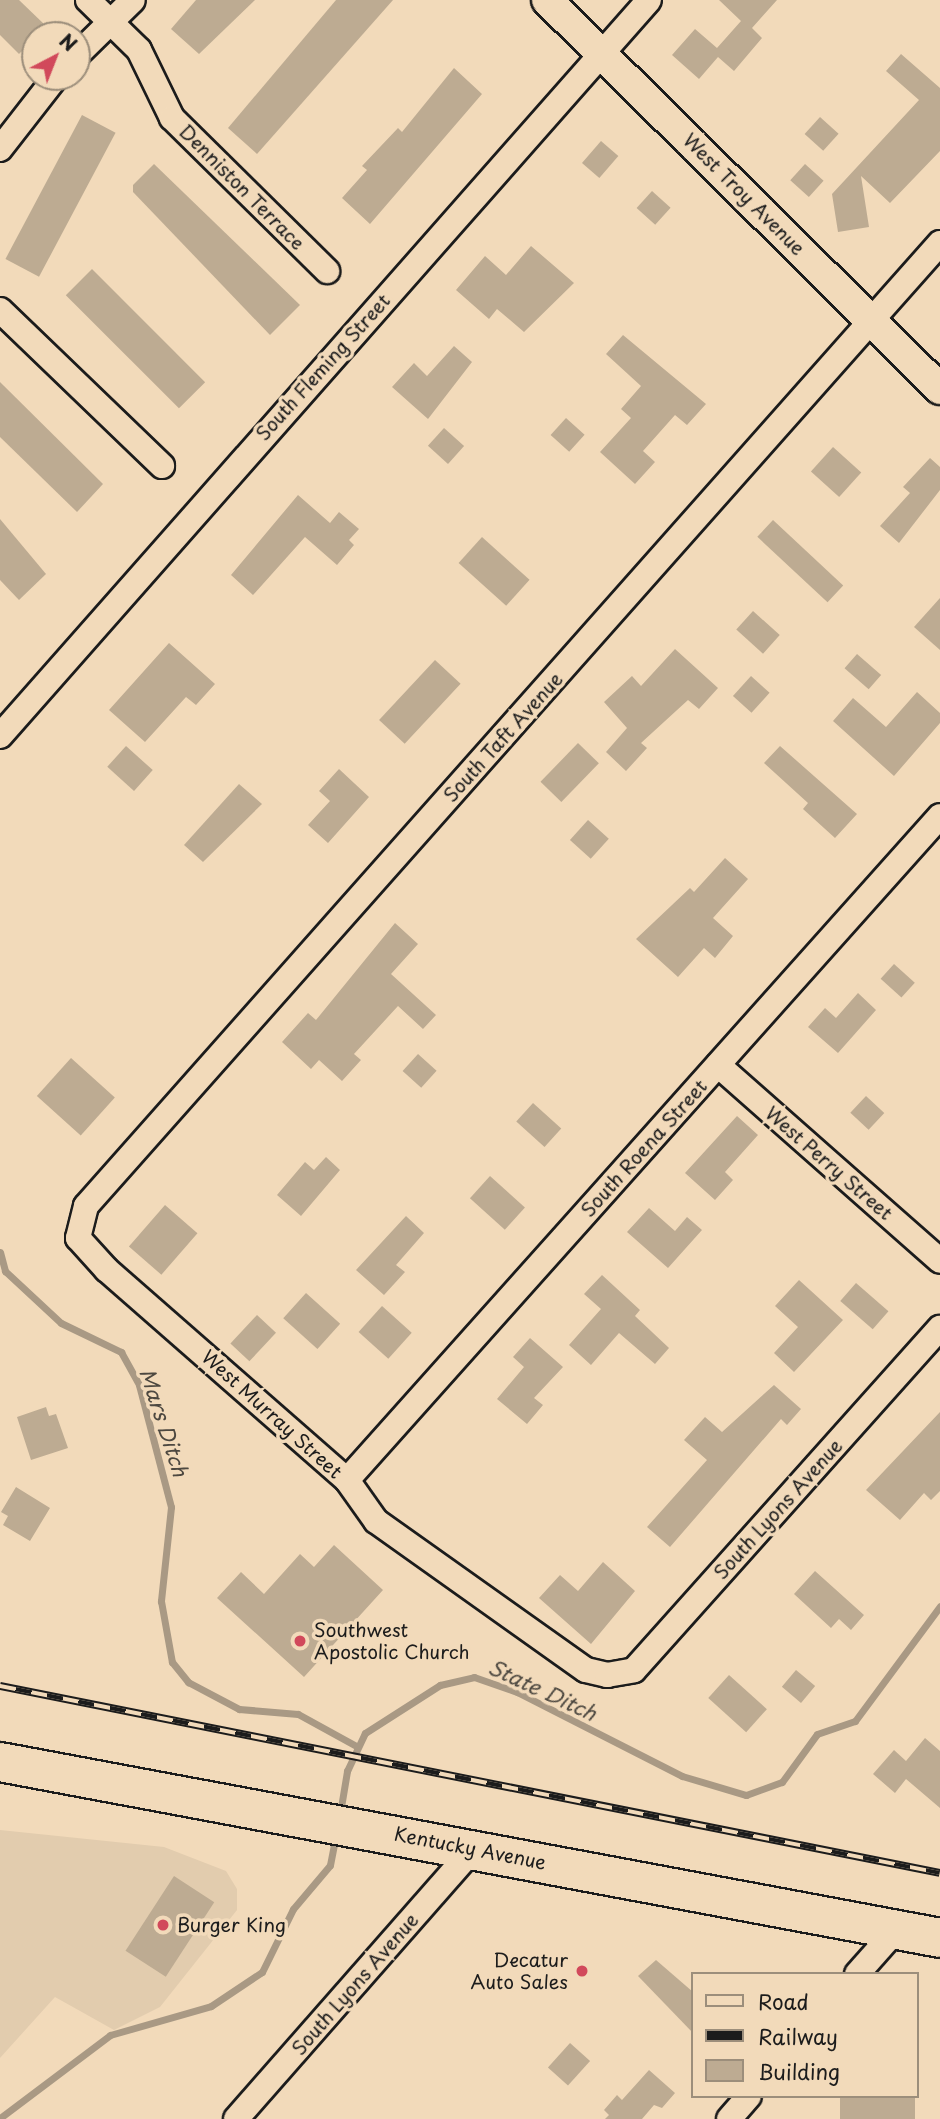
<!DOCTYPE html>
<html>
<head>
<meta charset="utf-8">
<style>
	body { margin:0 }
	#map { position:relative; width:940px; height:2119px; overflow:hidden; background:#f2daba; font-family:"Playpen Sans",sans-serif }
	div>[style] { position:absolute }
	.built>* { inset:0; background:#e2ccae }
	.stream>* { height:7px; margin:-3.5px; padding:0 3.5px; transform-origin:3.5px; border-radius:3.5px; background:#a99984 }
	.building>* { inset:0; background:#bdab92; transform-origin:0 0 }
	.roads { filter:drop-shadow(2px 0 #1c1c1c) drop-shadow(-2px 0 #1c1c1c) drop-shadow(0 2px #1c1c1c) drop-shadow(0 -2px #1c1c1c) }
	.minor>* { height:24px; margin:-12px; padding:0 12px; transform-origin:12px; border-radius:12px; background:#f2daba }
	.tertiary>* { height:30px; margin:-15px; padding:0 15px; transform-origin:15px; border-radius:15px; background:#f2daba }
	.primary>* { height:38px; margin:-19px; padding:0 19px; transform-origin:19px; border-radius:19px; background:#f2daba }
	.rail>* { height:8px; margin-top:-4px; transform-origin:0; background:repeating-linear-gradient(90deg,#f2daba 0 16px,#1c1c1c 0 32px); box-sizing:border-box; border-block:2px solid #1c1c1c }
	.dots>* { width:19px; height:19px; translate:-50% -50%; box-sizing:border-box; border:4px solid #f2daba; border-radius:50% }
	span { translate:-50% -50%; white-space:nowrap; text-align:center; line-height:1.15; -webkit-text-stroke:7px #f2daba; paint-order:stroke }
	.street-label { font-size:19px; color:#1c1c1c }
	.poi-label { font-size:19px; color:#1c1c1c }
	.left { translate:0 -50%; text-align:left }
	.right { translate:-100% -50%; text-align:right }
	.water-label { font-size:21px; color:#4d4840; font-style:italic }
	.legend { position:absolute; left:691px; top:1972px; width:228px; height:126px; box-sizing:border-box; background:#f2daba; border:2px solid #9c8e7b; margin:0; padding:9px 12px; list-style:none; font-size:21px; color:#1c1c1c }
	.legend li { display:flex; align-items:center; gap:14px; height:35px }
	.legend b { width:35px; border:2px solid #9c8e7b }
	.north { position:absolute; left:21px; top:21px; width:70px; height:70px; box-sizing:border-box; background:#f2daba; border:2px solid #9c8e7b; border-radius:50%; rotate:42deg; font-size:19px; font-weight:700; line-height:28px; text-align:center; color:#1c1c1c }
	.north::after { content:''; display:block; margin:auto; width:24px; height:32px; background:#d1495b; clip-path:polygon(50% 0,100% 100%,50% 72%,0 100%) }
</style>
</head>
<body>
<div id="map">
	<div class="built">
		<i style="clip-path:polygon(0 1830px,164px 1847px,226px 1871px,237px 1889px,237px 1910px,160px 2007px,114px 2030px,55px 1997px,0 2058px)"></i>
	</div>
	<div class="stream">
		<i style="left:0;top:1252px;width:20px;rotate:75deg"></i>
		<i style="left:5px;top:1271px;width:76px;rotate:42.9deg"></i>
		<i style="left:61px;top:1323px;width:67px;rotate:25.8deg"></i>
		<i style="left:121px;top:1352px;width:38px;rotate:61deg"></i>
		<i style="left:139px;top:1385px;width:126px;rotate:75.3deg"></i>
		<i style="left:171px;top:1507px;width:95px;rotate:96.1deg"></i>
		<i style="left:161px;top:1601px;width:62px;rotate:79.8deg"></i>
		<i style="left:172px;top:1662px;width:26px;rotate:51deg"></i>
		<i style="left:188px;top:1682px;width:58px;rotate:27.9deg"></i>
		<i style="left:239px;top:1709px;width:59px;rotate:4.8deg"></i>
		<i style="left:298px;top:1714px;width:68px;rotate:28.8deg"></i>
		<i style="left:340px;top:1813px;width:43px;rotate:-80.5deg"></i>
		<i style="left:347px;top:1771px;width:42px;rotate:-64.7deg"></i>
		<i style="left:365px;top:1733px;width:89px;rotate:-32.6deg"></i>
		<i style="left:440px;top:1685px;width:35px;rotate:-13deg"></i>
		<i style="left:474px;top:1677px;width:46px;rotate:19.2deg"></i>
		<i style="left:517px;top:1692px;width:185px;rotate:27deg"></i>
		<i style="left:682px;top:1776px;width:67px;rotate:16.5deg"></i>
		<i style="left:746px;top:1795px;width:38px;rotate:-20deg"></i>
		<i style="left:782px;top:1782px;width:59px;rotate:-53.9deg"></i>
		<i style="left:817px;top:1734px;width:40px;rotate:-18.9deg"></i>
		<i style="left:855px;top:1721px;width:143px;rotate:-53.5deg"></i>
		<i style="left:0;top:2118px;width:138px;rotate:-37deg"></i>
		<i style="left:110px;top:2035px;width:105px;rotate:-16deg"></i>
		<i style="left:211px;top:2006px;width:61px;rotate:-33.7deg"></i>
		<i style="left:262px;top:1972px;width:70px;rotate:-63.8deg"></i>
		<i style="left:293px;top:1909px;width:57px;rotate:-49.9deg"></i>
		<i style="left:330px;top:1865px;width:31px;rotate:-79deg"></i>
	</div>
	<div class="building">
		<i style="clip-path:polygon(0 0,19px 0,46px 26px,19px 54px,0 35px)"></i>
		<i style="clip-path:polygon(196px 0,255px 0,199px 54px,171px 29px)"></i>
		<i style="clip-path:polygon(336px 0,393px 0,257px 154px,228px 128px)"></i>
		<i style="clip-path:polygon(719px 0,777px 0,752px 28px,762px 38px,734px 71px,718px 57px,699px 79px,672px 55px,695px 29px,717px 48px,741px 21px)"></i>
		<i style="clip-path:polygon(901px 54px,940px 88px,940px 151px,890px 203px,861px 176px,869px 227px,838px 232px,832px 194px,919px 100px,886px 71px)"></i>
		<i style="clip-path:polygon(454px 68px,482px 94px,370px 224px,342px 198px,367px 170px,362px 166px,398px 128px,402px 132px)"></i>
		<i style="left:82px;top:115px;width:38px;height:163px;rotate:28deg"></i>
		<i style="left:820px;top:117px;width:25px;height:23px;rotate:42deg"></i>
		<i style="left:601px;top:141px;width:23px;height:29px;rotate:41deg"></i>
		<i style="clip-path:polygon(154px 164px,300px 305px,270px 335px,133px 192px,133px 185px)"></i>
		<i style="left:805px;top:164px;width:25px;height:22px;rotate:42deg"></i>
		<i style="left:652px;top:191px;width:25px;height:23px;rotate:42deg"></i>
		<i style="clip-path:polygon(531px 246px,574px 283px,524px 332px,497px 309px,489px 319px,456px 290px,485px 256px,506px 275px)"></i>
		<i style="left:92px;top:269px;width:160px;height:37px;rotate:45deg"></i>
		<i style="clip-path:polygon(623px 335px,706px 404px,687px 425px,675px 415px,643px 451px,655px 462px,635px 484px,600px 452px,631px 418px,621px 409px,641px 386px,606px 354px)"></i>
		<i style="clip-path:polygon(454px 346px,472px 362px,428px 419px,392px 387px,414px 363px,427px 376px)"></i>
		<i style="clip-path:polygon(0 382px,103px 484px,77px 512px,0 437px)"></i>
		<i style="left:566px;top:418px;width:25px;height:23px;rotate:42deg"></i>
		<i style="left:444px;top:428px;width:27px;height:24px;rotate:42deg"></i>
		<i style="left:833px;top:447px;width:38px;height:33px;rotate:42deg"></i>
		<i style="clip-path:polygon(930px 458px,940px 467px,940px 490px,899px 543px,880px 526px,910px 493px,903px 487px)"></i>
		<i style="clip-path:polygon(298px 495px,330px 523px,339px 512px,359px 529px,349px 540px,354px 545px,337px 565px,305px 537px,253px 595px,231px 575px)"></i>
		<i style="clip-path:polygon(0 519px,46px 574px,19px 600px,0 580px)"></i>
		<i style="left:773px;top:520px;width:96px;height:23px;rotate:43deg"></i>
		<i style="left:482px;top:537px;width:64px;height:35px;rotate:42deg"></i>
		<i style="clip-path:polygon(940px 598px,940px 650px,914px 627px)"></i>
		<i style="left:753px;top:611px;width:36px;height:25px;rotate:42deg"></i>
		<i style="clip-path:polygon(169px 643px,215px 684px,196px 705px,186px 697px,145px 742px,109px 710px)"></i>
		<i style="clip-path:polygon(675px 649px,718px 688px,699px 709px,688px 700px,641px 743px,647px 748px,626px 771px,606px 752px,627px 728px,604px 702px,632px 676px,641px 686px)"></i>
		<i style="left:857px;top:654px;width:32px;height:19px;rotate:41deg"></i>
		<i style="left:435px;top:660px;width:35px;height:82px;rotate:43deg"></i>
		<i style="left:751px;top:676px;width:25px;height:27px;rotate:42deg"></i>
		<i style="clip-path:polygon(917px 692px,940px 713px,940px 723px,894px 776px,833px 721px,853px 698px,886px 727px)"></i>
		<i style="left:578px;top:743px;width:29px;height:54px;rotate:44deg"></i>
		<i style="left:126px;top:746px;width:36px;height:28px;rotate:42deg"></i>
		<i style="clip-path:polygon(780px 746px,857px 814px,835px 838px,803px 809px,808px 803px,764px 763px)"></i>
		<i style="clip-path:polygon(339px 769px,369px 797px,328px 843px,308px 825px,330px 801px,319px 791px)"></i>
		<i style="clip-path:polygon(239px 784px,262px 804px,203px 862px,184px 845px)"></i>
		<i style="left:588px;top:820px;width:28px;height:27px;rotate:42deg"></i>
		<i style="clip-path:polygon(725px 858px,748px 879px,713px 918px,733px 936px,715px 958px,704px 948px,678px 977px,636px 939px,690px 888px,694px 892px)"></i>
		<i style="clip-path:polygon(395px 923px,418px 944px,391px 974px,436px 1015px,423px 1029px,398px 1006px,354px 1054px,361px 1060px,342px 1081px,319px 1060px,311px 1069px,282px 1042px,308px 1013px,316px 1020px)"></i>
		<i style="left:894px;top:964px;width:28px;height:20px;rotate:42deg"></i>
		<i style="clip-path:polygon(858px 993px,876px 1010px,838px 1053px,808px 1027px,825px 1008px,836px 1018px)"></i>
		<i style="left:418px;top:1054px;width:25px;height:23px;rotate:42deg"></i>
		<i style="left:71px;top:1058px;width:59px;height:51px;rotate:42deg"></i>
		<i style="left:866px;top:1096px;width:25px;height:23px;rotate:43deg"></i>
		<i style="left:533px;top:1103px;width:38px;height:25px;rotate:42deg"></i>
		<i style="clip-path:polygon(737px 1116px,758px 1135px,725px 1172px,733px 1180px,715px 1200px,685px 1173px)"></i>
		<i style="clip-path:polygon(326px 1157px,340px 1170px,301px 1216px,277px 1195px,305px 1162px,314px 1170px)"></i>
		<i style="left:490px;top:1176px;width:47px;height:30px;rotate:42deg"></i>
		<i style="left:165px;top:1205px;width:43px;height:55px;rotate:41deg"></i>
		<i style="clip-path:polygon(649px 1208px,675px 1231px,687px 1217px,702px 1230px,668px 1268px,627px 1232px)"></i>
		<i style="clip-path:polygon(406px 1216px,424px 1233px,396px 1265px,405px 1272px,384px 1295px,356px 1270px)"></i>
		<i style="clip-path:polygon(602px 1275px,640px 1310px,635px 1316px,669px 1348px,655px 1364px,619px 1333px,591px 1365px,569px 1345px,601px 1309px,584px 1294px)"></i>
		<i style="clip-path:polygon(799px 1280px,843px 1320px,794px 1372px,774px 1353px,798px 1327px,775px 1306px)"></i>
		<i style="left:856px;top:1283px;width:43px;height:24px;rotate:41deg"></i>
		<i style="left:306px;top:1293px;width:46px;height:34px;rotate:42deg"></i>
		<i style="left:382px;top:1306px;width:40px;height:35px;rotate:42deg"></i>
		<i style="left:257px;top:1315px;width:26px;height:39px;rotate:43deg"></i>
		<i style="clip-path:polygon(530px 1338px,563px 1367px,534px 1398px,543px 1405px,527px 1424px,497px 1399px,524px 1367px,513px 1357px)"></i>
		<i style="clip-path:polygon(774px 1385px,801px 1409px,787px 1425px,781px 1419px,670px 1547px,647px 1527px,707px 1460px,684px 1440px,705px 1417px,722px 1432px)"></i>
		<i style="clip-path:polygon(46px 1407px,49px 1416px,56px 1414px,68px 1448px,31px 1460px,17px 1417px)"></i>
		<i style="clip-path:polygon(940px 1412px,940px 1491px,931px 1500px,924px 1493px,900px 1520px,866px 1490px)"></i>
		<i style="clip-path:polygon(16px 1487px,50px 1508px,30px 1541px,3px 1525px,8px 1516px,1px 1512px)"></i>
		<i style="clip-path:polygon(334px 1545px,383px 1590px,304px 1677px,217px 1598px,241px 1572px,264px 1594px,300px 1554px,314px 1567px)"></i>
		<i style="clip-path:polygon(603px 1562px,635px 1591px,591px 1644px,539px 1598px,560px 1575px,578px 1591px)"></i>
		<i style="clip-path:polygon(815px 1571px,864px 1615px,851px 1630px,839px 1619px,831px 1628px,794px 1594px)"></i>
		<i style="left:796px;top:1670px;width:25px;height:22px;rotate:40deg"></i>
		<i style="left:729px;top:1675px;width:51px;height:31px;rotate:42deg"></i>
		<i style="clip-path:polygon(925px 1738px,940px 1751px,940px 1808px,906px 1779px,895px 1793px,873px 1774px,894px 1750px,906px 1761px)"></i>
		<i style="left:174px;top:1876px;width:48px;height:89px;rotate:33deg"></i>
		<i style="clip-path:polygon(656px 1960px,693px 1992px,693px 2033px,638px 1976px)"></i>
		<i style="left:570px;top:2043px;width:27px;height:33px;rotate:42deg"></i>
		<i style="clip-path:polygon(649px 2070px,675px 2093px,662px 2108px,654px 2105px,642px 2119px,605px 2119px,609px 2115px,604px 2110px,617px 2095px,622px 2100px)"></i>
		<i style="left:840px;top:2096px;width:75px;height:24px"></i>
	</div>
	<div class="roads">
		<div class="minor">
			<i style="left:88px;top:0;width:71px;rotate:44.4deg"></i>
			<i style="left:139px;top:50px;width:76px;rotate:64.1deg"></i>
			<i style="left:172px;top:118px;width:218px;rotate:44.6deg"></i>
			<i style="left:77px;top:55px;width:78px;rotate:-44.5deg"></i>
			<i style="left:0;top:149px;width:91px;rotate:-52.1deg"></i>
			<i style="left:940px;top:243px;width:1287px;rotate:131.57deg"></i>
			<i style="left:86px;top:1206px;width:33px;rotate:104deg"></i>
			<i style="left:78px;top:1238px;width:43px;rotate:47.8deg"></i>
			<i style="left:107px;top:1270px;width:319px;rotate:41.2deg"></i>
			<i style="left:347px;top:1480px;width:50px;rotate:54.7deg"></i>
			<i style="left:376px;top:1521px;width:257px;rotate:35.4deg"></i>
			<i style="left:586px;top:1670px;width:22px;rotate:13deg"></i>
			<i style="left:607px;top:1675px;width:27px;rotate:-10deg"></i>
			<i style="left:634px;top:1670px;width:459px;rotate:-48.2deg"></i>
			<i style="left:0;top:310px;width:225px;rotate:43.9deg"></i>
			<i style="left:0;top:736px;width:981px;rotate:-48.59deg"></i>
			<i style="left:718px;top:1065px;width:296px;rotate:41.4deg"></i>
			<i style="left:347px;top:1480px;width:890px;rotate:-48.23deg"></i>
			<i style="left:857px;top:1974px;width:59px;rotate:-48.4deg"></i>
			<i style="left:236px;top:2119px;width:361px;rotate:-48.7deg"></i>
			<i style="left:729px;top:2119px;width:30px;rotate:-49deg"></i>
		</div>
		<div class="tertiary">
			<i style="left:547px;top:0;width:553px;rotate:44.71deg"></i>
		</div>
		<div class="primary">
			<i style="left:0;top:1762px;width:956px;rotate:10.6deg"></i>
		</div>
	</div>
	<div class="rail">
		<i style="left:0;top:1686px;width:958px;rotate:11.25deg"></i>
	</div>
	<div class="dots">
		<i style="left:300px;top:1641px;background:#d1495b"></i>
		<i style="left:163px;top:1925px;background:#d1495b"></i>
		<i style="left:582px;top:1971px;background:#d1495b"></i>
	</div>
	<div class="street-label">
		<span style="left:242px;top:187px;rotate:45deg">Denniston Terrace</span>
		<span style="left:744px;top:194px;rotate:45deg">West Troy Avenue</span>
		<span style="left:323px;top:367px;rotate:-48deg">South Fleming Street</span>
		<span style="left:503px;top:737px;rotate:-48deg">South Taft Avenue</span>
		<span style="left:644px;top:1148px;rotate:-48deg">South Roena Street</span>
		<span style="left:829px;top:1163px;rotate:41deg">West Perry Street</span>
		<span style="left:272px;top:1414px;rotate:42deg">West Murray Street</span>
		<span style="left:778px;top:1509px;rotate:-48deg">South Lyons Avenue</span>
		<span style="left:470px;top:1848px;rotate:11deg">Kentucky Avenue</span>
		<span style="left:355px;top:1984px;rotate:-49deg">South Lyons Avenue</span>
	</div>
	<div class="poi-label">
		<span class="left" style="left:314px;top:1641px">Southwest<br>Apostolic Church</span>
		<span class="left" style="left:177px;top:1925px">Burger King</span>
		<span class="right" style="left:568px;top:1971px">Decatur<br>Auto Sales</span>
	</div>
	<div class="water-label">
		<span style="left:165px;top:1422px;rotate:72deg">Mars Ditch</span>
		<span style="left:543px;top:1689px;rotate:25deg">State Ditch</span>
	</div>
	<ul class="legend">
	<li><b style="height:9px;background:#f2daba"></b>Road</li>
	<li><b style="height:9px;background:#1c1c1c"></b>Railway</li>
	<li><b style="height:19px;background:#bdab92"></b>Building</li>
	</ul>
	<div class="north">N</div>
</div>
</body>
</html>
